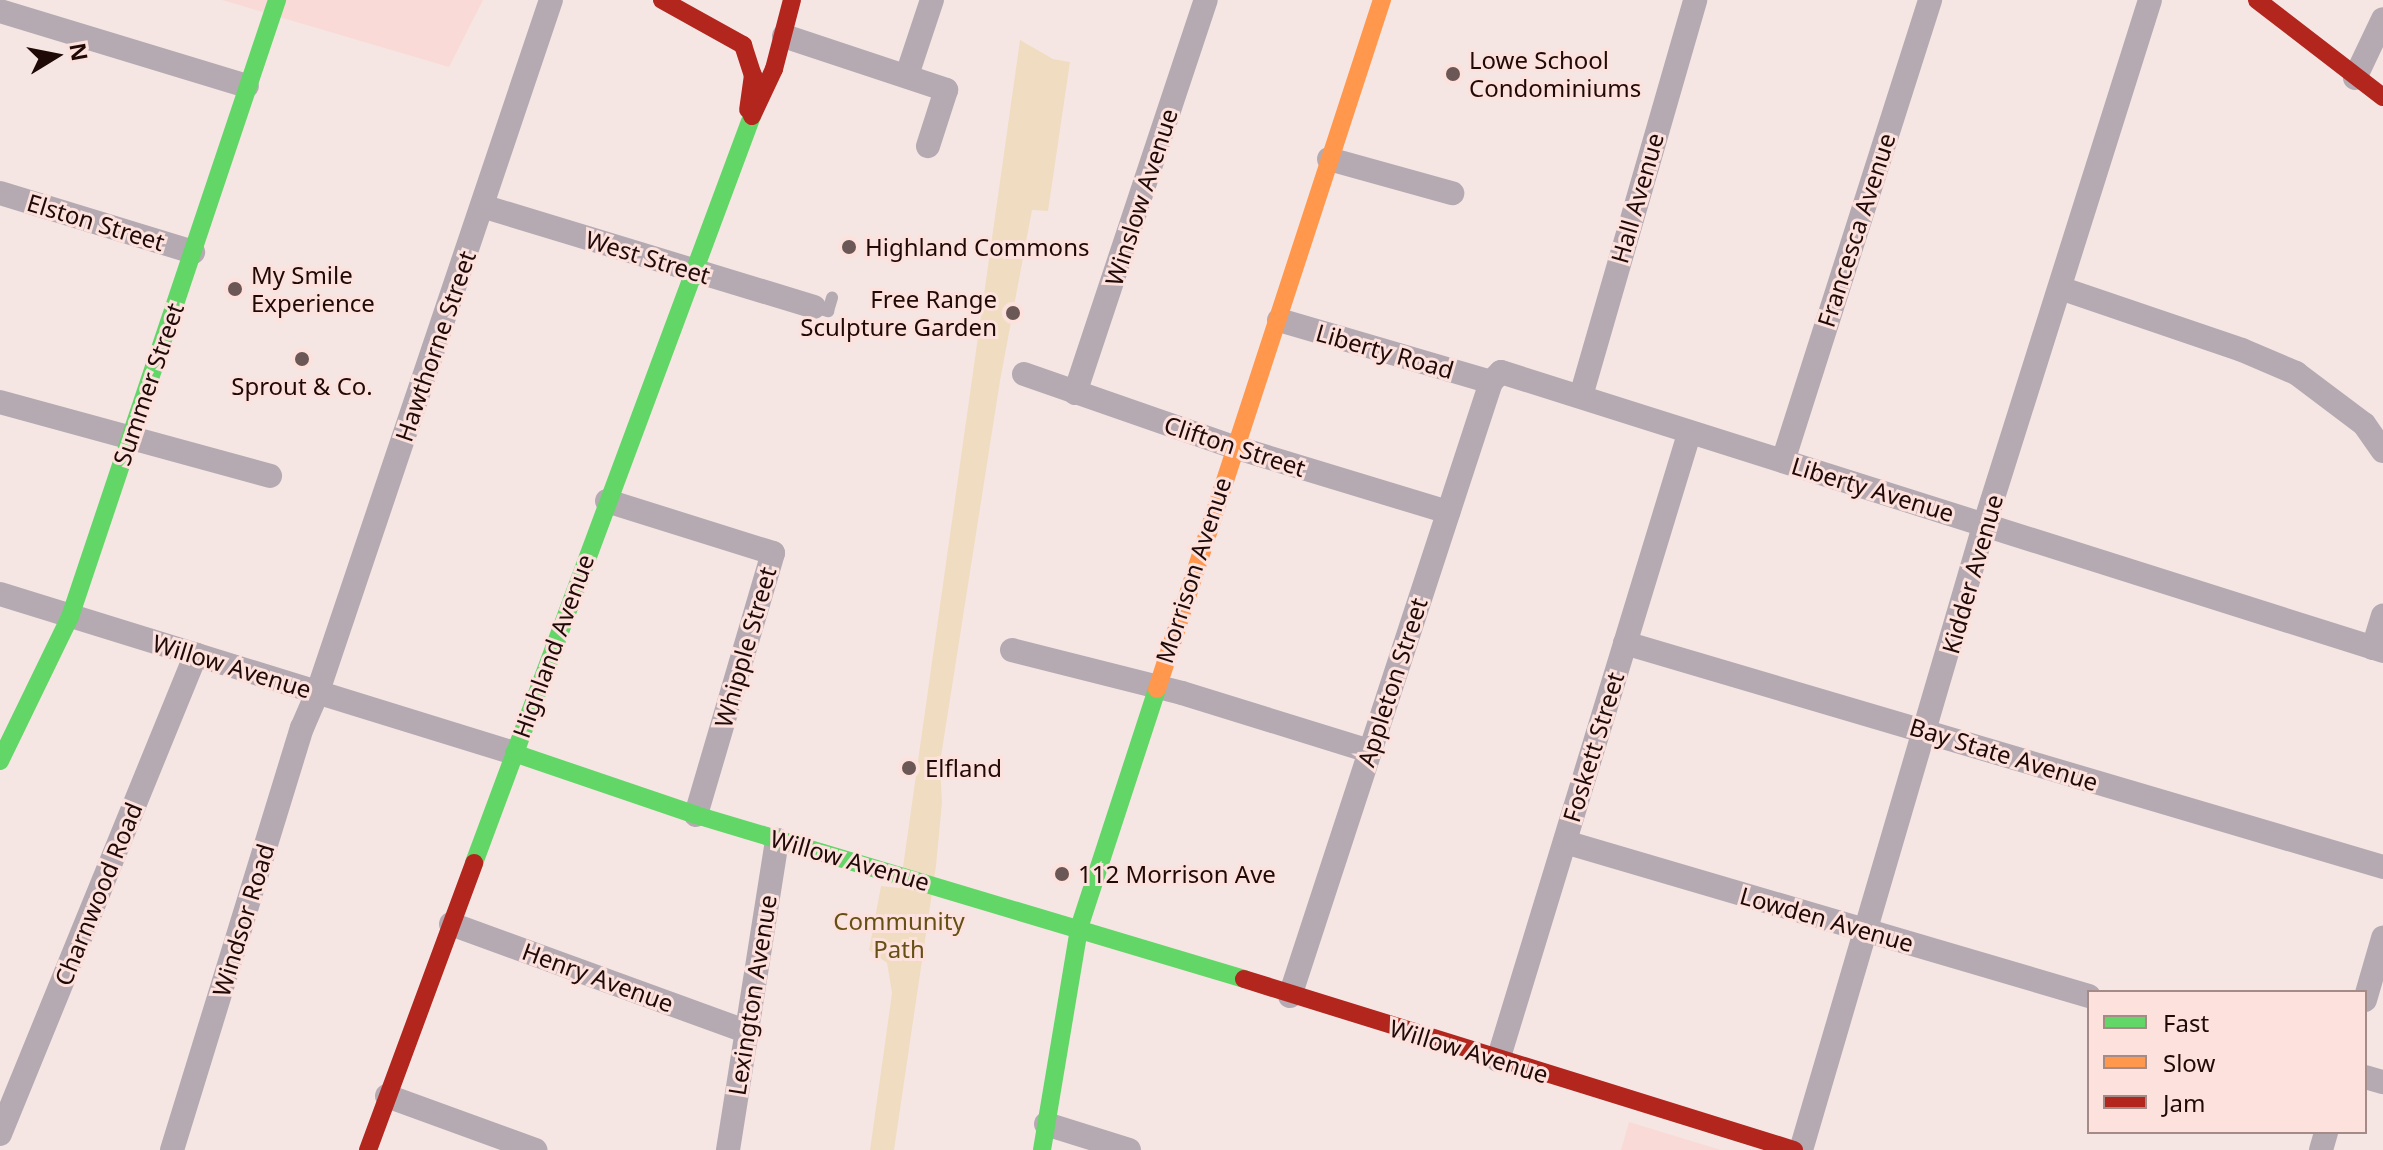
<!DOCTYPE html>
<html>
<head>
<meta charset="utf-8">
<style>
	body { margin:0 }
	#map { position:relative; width:2383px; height:1150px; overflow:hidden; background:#f5e6e4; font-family:"Noto Sans",sans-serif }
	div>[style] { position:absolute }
	.built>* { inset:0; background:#f9dad6 }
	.green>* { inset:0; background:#f0ddc1 }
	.lane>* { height:12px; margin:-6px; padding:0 6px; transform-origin:6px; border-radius:6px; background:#b5aab2 }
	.street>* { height:24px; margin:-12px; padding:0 12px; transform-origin:12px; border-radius:12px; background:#b5aab2 }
	.fast>* { height:18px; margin:-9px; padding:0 9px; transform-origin:9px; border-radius:9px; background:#63d668 }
	.slow>* { height:18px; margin:-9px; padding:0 9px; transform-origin:9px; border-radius:9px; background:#ff974d }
	.jam>* { height:18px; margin:-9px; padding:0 9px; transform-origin:9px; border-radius:9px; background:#b3261e }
	.dots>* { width:22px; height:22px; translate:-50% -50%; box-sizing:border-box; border:4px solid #fce1dd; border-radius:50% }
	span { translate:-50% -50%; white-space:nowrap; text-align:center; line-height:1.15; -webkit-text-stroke:6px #fce1dd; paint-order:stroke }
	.poi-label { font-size:24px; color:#200a08 }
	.left { translate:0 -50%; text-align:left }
	.right { translate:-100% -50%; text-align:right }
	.street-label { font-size:24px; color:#200a08 }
	.park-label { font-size:24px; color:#644f14 }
	.legend { position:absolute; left:2087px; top:990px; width:280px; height:144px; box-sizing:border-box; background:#fce1dd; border:2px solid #a48b88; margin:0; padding:10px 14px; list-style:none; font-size:24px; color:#200a08 }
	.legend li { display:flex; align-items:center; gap:16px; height:40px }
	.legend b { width:40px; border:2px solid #a48b88 }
	.north { position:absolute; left:16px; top:16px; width:80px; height:80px; -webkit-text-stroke:6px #fce1dd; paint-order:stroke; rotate:80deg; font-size:22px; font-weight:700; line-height:32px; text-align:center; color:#200a08 }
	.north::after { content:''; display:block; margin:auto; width:28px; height:36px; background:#200a08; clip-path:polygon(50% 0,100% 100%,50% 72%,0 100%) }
</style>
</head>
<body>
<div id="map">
	<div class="built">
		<i style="clip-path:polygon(222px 0,483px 0,449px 67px)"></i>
		<i style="clip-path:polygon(1629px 1122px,1721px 1150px,1621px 1150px)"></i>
	</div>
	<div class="green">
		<i style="clip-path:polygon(1020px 40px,1053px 59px,1070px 62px,1048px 211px,1032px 210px,1000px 381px,940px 763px,942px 803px,936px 866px,894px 1150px,870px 1150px,892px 993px,887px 963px,869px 950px,881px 886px,900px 888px)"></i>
	</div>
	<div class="lane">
		<i style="left:814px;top:307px;width:15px;rotate:16deg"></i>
		<i style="left:828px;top:311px;width:14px;rotate:-73deg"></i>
	</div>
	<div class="street">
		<i style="left:0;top:11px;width:258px;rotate:16.9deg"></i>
		<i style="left:784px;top:36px;width:171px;rotate:18.4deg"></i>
		<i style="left:946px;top:90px;width:59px;rotate:107.8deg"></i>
		<i style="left:907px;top:75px;width:79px;rotate:-71.6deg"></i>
		<i style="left:2355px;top:78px;width:65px;rotate:-64.6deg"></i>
		<i style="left:1329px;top:159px;width:128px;rotate:15.5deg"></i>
		<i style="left:0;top:193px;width:202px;rotate:17deg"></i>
		<i style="left:482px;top:206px;width:347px;rotate:16.9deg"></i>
		<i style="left:2060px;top:288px;width:192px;rotate:18.8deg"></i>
		<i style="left:2242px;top:350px;width:59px;rotate:23.1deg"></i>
		<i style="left:2296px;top:373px;width:85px;rotate:36.9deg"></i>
		<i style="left:2364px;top:424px;width:33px;rotate:55deg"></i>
		<i style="left:1279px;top:320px;width:221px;rotate:16.3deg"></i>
		<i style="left:1024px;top:374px;width:222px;rotate:19.2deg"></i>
		<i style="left:1234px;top:447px;width:224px;rotate:16.9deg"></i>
		<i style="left:1075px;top:393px;width:414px;rotate:-71.6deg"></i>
		<i style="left:1581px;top:396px;width:412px;rotate:-73.9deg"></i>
		<i style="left:0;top:402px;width:280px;rotate:15.3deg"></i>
		<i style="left:1783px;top:461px;width:484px;rotate:-72.3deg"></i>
		<i style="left:607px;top:501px;width:174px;rotate:17.4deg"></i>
		<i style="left:773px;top:553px;width:273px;rotate:106.4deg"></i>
		<i style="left:0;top:594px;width:538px;rotate:17.19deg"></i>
		<i style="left:1625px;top:643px;width:790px;rotate:16.46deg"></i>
		<i style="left:2373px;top:648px;width:34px;rotate:-73deg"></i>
		<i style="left:1012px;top:650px;width:175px;rotate:14.2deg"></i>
		<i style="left:1182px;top:693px;width:196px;rotate:17.2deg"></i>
		<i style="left:1565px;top:842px;width:546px;rotate:16.38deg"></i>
		<i style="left:451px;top:924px;width:313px;rotate:20deg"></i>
		<i style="left:1290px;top:996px;width:646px;rotate:-71.87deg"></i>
		<i style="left:1491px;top:382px;width:14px;rotate:-45deg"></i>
		<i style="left:1501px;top:372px;width:925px;rotate:17.55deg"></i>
		<i style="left:2365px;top:1000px;width:65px;rotate:-73.8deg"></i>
		<i style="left:1498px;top:1060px;width:654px;rotate:-73.03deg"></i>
		<i style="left:2365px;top:1077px;width:19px;rotate:16deg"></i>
		<i style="left:387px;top:1096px;width:158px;rotate:20deg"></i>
		<i style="left:1046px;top:1124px;width:87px;rotate:17.4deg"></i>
		<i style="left:0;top:1134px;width:518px;rotate:-67.79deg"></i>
		<i style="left:172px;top:1150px;width:442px;rotate:-72.9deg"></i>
		<i style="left:302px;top:728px;width:40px;rotate:-66.6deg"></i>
		<i style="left:318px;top:691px;width:729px;rotate:-71.37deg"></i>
		<i style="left:728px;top:1150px;width:314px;rotate:-81deg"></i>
		<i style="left:1801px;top:1150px;width:653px;rotate:-73.65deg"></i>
		<i style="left:1985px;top:523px;width:548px;rotate:-72.49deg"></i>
		<i style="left:2321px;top:1150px;width:19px;rotate:-74deg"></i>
	</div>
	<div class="fast">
		<i style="left:514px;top:753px;width:192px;rotate:18.8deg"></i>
		<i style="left:696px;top:815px;width:572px;rotate:16.66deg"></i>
		<i style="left:0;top:761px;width:160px;rotate:-64.1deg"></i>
		<i style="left:70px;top:617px;width:651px;rotate:-71.45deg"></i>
		<i style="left:474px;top:863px;width:797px;rotate:-69.59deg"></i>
		<i style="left:1042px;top:1150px;width:225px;rotate:-80.5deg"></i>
		<i style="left:1079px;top:928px;width:251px;rotate:-71.9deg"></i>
	</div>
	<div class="slow">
		<i style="left:1157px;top:689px;width:725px;rotate:-71.92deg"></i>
	</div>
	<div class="jam">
		<i style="left:662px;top:0;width:93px;rotate:29.1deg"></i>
		<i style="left:743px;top:45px;width:32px;rotate:72deg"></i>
		<i style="left:753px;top:75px;width:35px;rotate:98deg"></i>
		<i style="left:2257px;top:0;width:159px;rotate:37.6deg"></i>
		<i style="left:752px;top:116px;width:52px;rotate:-64.9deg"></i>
		<i style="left:774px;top:69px;width:71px;rotate:-75.4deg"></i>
		<i style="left:1244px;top:979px;width:576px;rotate:17.27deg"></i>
		<i style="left:368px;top:1150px;width:306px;rotate:-69.7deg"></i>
	</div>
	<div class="dots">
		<i style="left:1453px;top:74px;background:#6b5755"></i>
		<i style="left:849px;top:247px;background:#6b5755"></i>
		<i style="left:235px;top:289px;background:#6b5755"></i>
		<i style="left:1013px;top:313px;background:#6b5755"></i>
		<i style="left:302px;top:359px;background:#6b5755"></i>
		<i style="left:909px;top:768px;background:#6b5755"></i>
		<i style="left:1062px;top:874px;background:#6b5755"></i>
	</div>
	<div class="poi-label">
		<span class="left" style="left:1469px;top:74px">Lowe School<br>Condominiums</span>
		<span class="left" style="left:865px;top:247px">Highland Commons</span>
		<span class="left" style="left:251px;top:289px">My Smile<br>Experience</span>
		<span class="right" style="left:997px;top:313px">Free Range<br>Sculpture Garden</span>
		<span style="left:302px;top:386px">Sprout &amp; Co.</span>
		<span class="left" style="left:925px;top:768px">Elfland</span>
		<span class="left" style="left:1078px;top:874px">112 Morrison Ave</span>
	</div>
	<div class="street-label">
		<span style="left:1141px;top:197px;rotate:-72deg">Winslow Avenue</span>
		<span style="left:1637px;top:198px;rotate:-74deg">Hall Avenue</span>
		<span style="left:96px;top:222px;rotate:17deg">Elston Street</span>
		<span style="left:1856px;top:230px;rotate:-72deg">Francesca Avenue</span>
		<span style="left:648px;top:257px;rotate:17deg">West Street</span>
		<span style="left:435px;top:346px;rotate:-71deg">Hawthorne Street</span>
		<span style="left:1385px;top:351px;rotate:16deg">Liberty Road</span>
		<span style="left:148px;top:384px;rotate:-71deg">Summer Street</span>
		<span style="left:1235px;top:446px;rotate:18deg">Clifton Street</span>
		<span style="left:1873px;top:489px;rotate:17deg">Liberty Avenue</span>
		<span style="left:1193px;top:570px;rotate:-72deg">Morrison Avenue</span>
		<span style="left:1972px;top:574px;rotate:-74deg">Kidder Avenue</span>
		<span style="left:553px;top:646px;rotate:-70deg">Highland Avenue</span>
		<span style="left:745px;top:647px;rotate:-74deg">Whipple Street</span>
		<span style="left:232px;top:666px;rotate:17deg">Willow Avenue</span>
		<span style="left:1392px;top:682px;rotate:-72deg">Appleton Street</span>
		<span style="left:1593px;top:747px;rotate:-73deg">Foskett Street</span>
		<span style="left:2004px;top:754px;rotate:17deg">Bay State Avenue</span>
		<span style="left:850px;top:860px;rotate:16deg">Willow Avenue</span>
		<span style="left:98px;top:894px;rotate:-68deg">Charnwood Road</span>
		<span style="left:1827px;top:919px;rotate:16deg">Lowden Avenue</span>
		<span style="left:243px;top:920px;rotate:-73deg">Windsor Road</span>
		<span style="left:598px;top:977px;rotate:20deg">Henry Avenue</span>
		<span style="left:752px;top:995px;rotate:-81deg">Lexington Avenue</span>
		<span style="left:1469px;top:1051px;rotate:17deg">Willow Avenue</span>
	</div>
	<div class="park-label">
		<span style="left:899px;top:935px">Community<br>Path</span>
	</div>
	<ul class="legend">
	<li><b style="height:10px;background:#63d668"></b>Fast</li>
	<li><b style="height:10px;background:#ff974d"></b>Slow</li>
	<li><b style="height:10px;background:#b3261e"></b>Jam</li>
	</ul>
	<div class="north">N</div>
</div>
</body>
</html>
